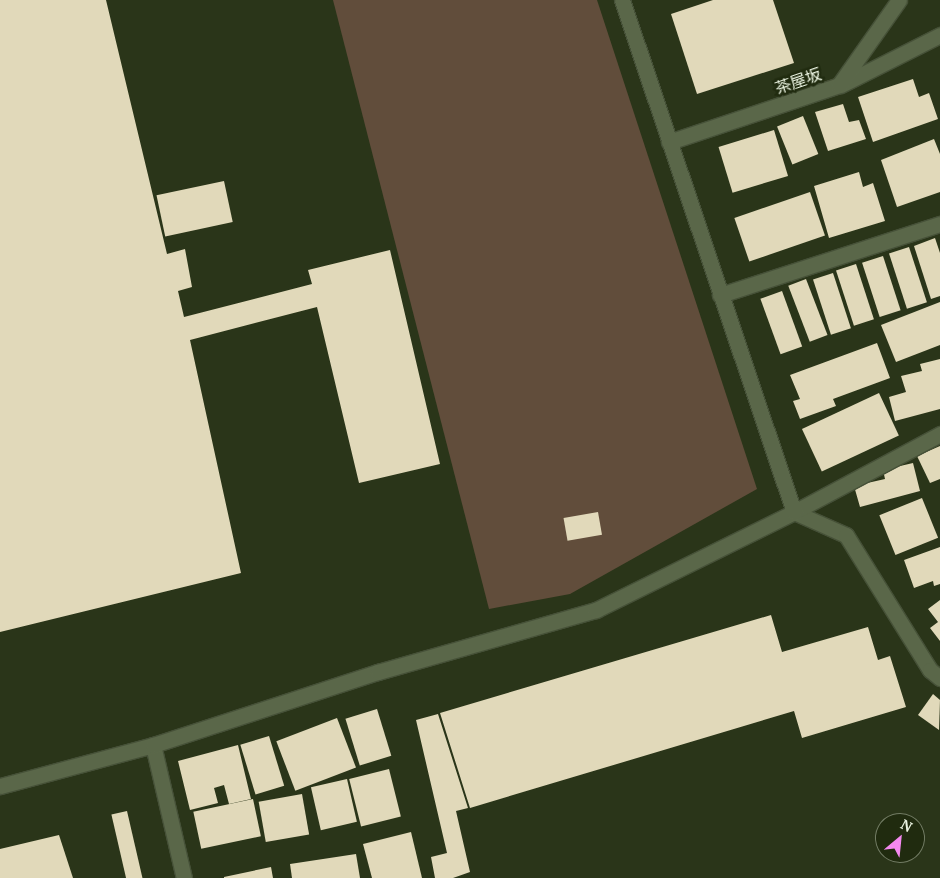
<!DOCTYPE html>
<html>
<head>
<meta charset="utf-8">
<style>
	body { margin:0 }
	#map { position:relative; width:940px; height:878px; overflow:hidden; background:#2a3519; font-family:"PT Serif","Noto Sans JP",serif }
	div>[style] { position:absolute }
	.green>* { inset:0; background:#614d3b }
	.building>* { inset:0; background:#e1d9ba; transform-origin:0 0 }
	.roads { filter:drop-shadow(1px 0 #465138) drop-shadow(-1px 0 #465138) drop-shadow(0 1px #465138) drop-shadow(0 -1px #465138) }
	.minor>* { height:15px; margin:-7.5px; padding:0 7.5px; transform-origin:7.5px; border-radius:7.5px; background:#5a6749 }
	span { translate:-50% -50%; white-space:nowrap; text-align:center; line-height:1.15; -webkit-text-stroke:5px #202b0f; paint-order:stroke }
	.street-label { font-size:16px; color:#ecf5e3 }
	.north { position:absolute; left:875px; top:813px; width:50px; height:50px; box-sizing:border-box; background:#202b0f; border:1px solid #727c64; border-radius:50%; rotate:28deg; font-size:14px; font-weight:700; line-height:20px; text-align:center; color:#ecf5e3 }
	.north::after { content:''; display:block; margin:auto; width:18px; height:22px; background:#f489f0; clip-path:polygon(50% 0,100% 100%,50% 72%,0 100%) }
</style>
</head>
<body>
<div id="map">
	<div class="green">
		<i style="clip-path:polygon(333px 0,597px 0,757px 489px,570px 594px,489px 609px)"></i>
	</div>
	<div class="building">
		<i style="clip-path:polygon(0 0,106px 0,167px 254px,185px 249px,192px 287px,178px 291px,184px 317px,312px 284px,308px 270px,390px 250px,440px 464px,359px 483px,317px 307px,190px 340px,241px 573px,0 632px)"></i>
		<i style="clip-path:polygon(713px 0,773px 0,794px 63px,697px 94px,671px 14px)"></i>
		<i style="clip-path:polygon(913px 79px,919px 97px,929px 93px,938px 119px,873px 142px,858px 97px)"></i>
		<i style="clip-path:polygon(843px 104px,849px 122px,859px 120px,866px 139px,828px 151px,815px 112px)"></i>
		<i style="left:803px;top:116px;width:41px;height:28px;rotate:68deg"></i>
		<i style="left:774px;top:130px;width:48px;height:58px;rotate:73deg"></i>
		<i style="clip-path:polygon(934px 139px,940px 154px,940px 192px,897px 207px,881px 160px)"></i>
		<i style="clip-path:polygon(859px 172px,863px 187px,873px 183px,885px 221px,829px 238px,814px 186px)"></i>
		<i style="left:224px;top:181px;width:42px;height:69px;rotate:78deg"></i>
		<i style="left:810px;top:192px;width:46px;height:80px;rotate:71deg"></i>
		<i style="clip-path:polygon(935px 238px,940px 253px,940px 296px,931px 299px,914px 246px)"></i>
		<i style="left:909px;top:247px;width:58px;height:21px;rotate:72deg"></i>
		<i style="left:883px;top:256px;width:57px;height:22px;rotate:72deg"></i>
		<i style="left:856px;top:264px;width:58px;height:21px;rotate:72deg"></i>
		<i style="left:833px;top:273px;width:58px;height:21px;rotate:72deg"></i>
		<i style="left:806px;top:279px;width:60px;height:19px;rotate:69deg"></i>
		<i style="left:782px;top:291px;width:59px;height:23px;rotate:70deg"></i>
		<i style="clip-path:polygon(940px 302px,940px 345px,896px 362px,881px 325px)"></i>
		<i style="clip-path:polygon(877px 343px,890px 378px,833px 399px,836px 406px,800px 419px,793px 401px,800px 399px,790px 375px)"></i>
		<i style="clip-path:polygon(940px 359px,940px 409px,895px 421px,889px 397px,906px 392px,901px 376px,922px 371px,920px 364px)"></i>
		<i style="left:879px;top:393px;width:47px;height:85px;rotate:65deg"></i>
		<i style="clip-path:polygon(940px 446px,940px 479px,930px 483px,917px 456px)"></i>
		<i style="clip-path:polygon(913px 463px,920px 491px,860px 507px,854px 486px,885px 479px,883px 470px)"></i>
		<i style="left:922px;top:498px;width:43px;height:46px;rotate:68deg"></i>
		<i style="left:598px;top:512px;width:23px;height:35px;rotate:80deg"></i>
		<i style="clip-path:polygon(940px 547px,940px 584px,934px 586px,933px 581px,914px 588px,904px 560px)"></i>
		<i style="clip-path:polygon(940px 600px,940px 641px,930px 628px,938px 622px,928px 609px)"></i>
		<i style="clip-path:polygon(771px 615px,782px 652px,868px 627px,878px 660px,890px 656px,906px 707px,802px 738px,794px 711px,470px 808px,440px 713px)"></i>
		<i style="clip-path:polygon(933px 694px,940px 700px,939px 730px,918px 715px)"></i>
		<i style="left:377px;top:709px;width:49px;height:33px;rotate:73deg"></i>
		<i style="clip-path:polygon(438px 714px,468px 808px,456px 811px,470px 872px,453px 878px,435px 878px,431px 857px,447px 853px,416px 720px)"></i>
		<i style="left:337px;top:718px;width:53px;height:65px;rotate:69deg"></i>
		<i style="left:269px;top:736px;width:52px;height:30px;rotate:73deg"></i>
		<i style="clip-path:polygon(238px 745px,251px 799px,229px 804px,224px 785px,214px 788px,218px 803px,190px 810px,178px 761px)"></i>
		<i style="left:389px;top:769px;width:49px;height:41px;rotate:76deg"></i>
		<i style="left:347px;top:779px;width:44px;height:37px;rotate:77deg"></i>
		<i style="left:302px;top:794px;width:41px;height:44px;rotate:80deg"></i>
		<i style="left:253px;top:799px;width:38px;height:61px;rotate:78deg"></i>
		<i style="left:127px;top:811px;width:69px;height:16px;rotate:77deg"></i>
		<i style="clip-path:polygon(411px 832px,422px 878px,372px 878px,363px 844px)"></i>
		<i style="clip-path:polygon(59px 835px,73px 878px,0 878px,0 849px)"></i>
		<i style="clip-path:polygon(356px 854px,360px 878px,292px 878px,290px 864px)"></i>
		<i style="clip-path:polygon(271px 867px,273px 878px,224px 878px,224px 877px)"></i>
	</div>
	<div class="roads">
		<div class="minor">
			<i style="left:841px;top:85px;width:111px;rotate:-26.8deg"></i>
			<i style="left:669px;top:142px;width:179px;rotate:-18.5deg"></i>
			<i style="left:839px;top:85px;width:104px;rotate:-54.8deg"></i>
			<i style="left:720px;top:295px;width:231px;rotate:-17.9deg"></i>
			<i style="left:794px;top:512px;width:57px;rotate:23.9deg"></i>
			<i style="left:846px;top:535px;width:159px;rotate:58.1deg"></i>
			<i style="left:930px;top:670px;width:13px;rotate:39deg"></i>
			<i style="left:794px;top:512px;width:166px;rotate:-28.1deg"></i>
			<i style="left:153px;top:745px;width:137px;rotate:76.9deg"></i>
			<i style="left:0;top:786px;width:158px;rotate:-15deg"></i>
			<i style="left:153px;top:745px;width:237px;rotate:-18deg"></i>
			<i style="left:378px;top:672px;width:227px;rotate:-15.9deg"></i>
			<i style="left:596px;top:610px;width:221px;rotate:-26.3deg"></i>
			<i style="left:794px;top:512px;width:540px;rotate:-108.57deg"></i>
		</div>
	</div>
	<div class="street-label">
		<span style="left:798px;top:81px;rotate:-19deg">茶屋坂</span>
	</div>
	<div class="north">N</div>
</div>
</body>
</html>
